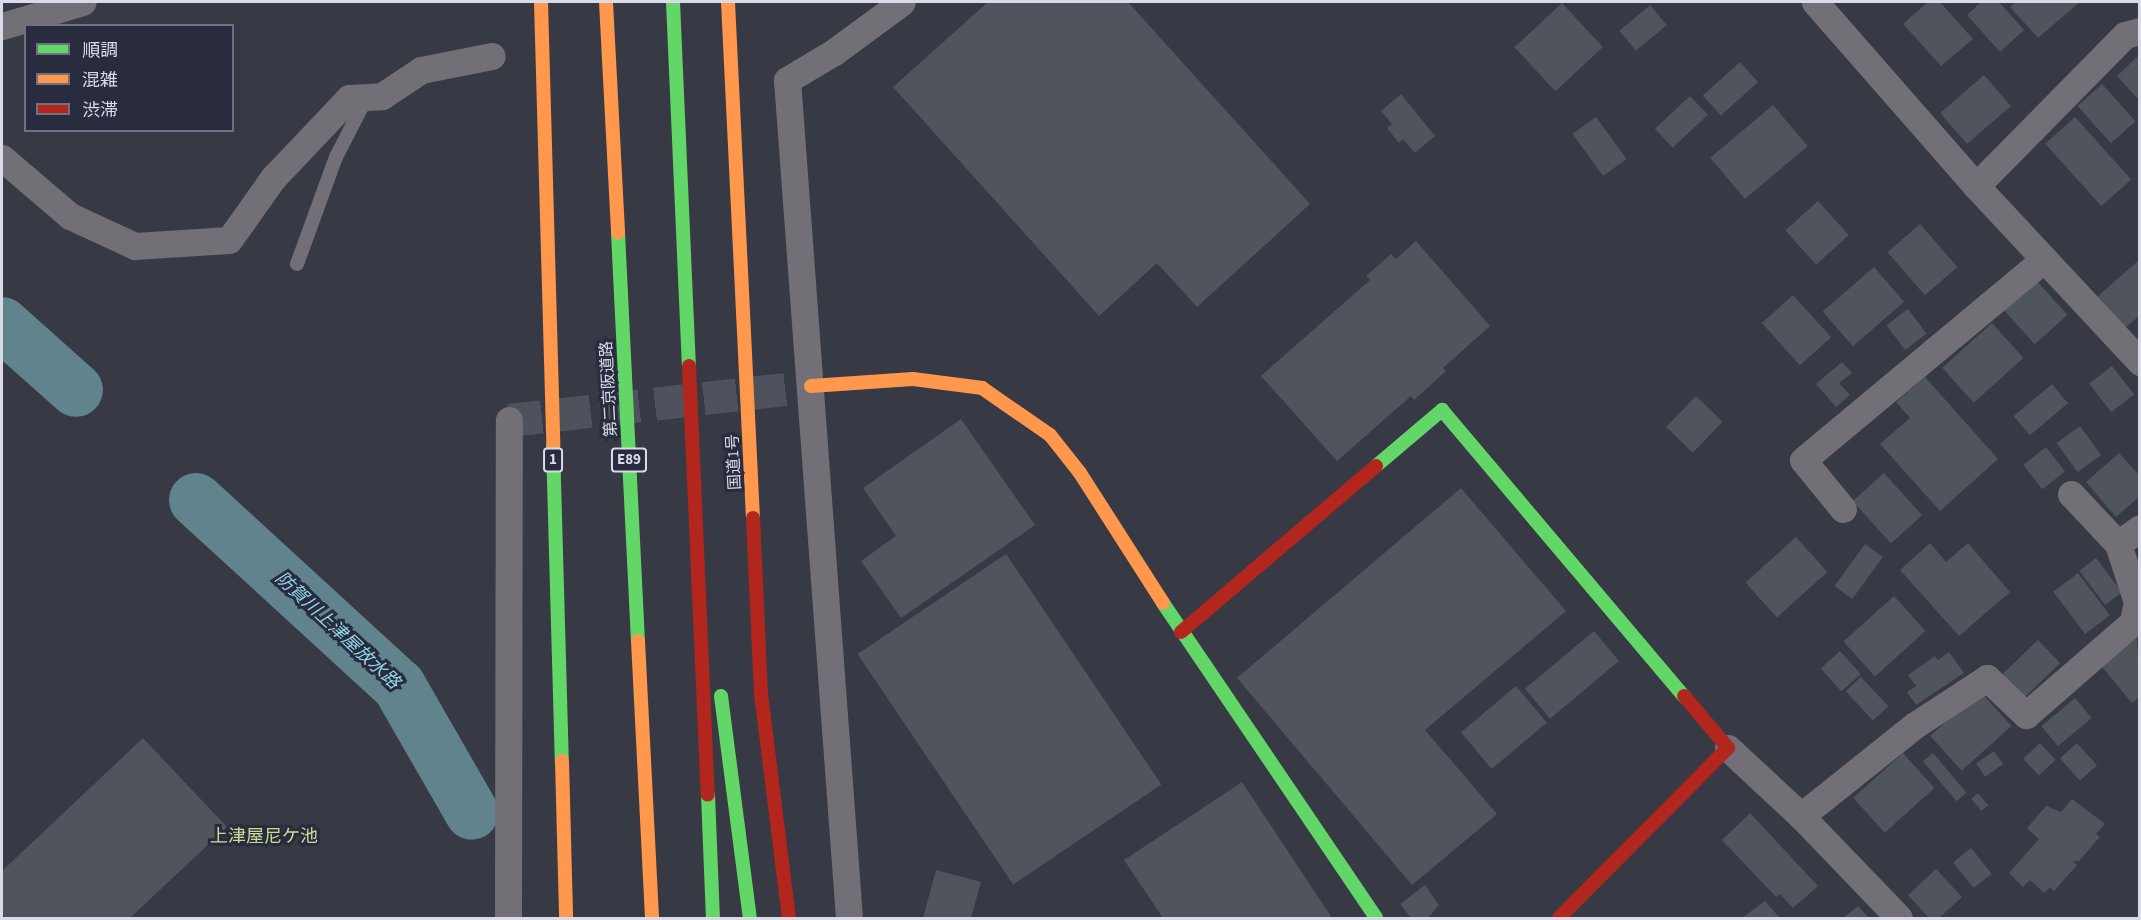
<!DOCTYPE html>
<html>
<head>
<meta charset="utf-8">
<style>
	body { margin:0 }
	#map { position:relative; width:2141px; height:920px; overflow:hidden; background:#373944; font-family:"Source Sans 3","Noto Sans JP",sans-serif }
	div>[style] { position:absolute }
	.river>* { height:54px; margin:-27px; padding:0 27px; transform-origin:27px; border-radius:27px; background:#60838e }
	.building>* { inset:0; background:#4f545d; transform-origin:0 0 }
	.secondary-tunnel>* { height:33px; margin-top:-16.5px; transform-origin:0; background:repeating-linear-gradient(90deg,#4f515d 0 33px,transparent 0 49px) }
	.lane>* { height:14px; margin:-7px; padding:0 7px; transform-origin:7px; border-radius:7px; background:#727076 }
	.street>* { height:27px; margin:-13.5px; padding:0 13.5px; transform-origin:13.5px; border-radius:13.5px; background:#727076 }
	.fast>* { height:14px; margin:-7px; padding:0 7px; transform-origin:7px; border-radius:7px; background:#63d668 }
	.slow>* { height:14px; margin:-7px; padding:0 7px; transform-origin:7px; border-radius:7px; background:#ff974d }
	.jam>* { height:14px; margin:-7px; padding:0 7px; transform-origin:7px; border-radius:7px; background:#b3261e }
	span { translate:-50% -50%; white-space:nowrap; text-align:center; line-height:1.15; -webkit-text-stroke:6px #292b3e; paint-order:stroke }
	.shield-label span { padding:2px 4px; background:#292b3e; border:2px solid; border-radius:4px; -webkit-text-stroke-width:0 }
	.shield-label { font-size:15px; color:#d9dbe8; font-weight:700 }
	.street-label { font-size:16px; color:#d9dbe8 }
	.water-label { font-size:18px; color:#90d7ea; font-style:italic }
	.neighbourhood-label { font-size:18px; color:#c7de94 }
	.frame { position:absolute; inset:0; border:3px solid #d9dbe8; pointer-events:none }
	.legend { position:absolute; left:24px; top:24px; width:210px; height:108px; box-sizing:border-box; background:#292b3e; border:2px solid #6f7182; margin:0; padding:8px 10px; list-style:none; font-size:18px; color:#d9dbe8 }
	.legend li { display:flex; align-items:center; gap:12px; height:30px }
	.legend b { width:30px; border:2px solid #6f7182 }
</style>
</head>
<body>
<div id="map">
	<div class="river">
		<i style="left:2px;top:324px;width:99px;rotate:41.7deg"></i>
		<i style="left:196px;top:500px;width:275px;rotate:42.5deg"></i>
		<i style="left:399px;top:686px;width:146px;rotate:60.1deg"></i>
	</div>
	<div class="building">
		<i style="clip-path:polygon(988px 2px,1128px 2px,1310px 204px,1197px 307px,1157px 263px,1099px 316px,893px 87px)"></i>
		<i style="clip-path:polygon(1928px 2px,1940px 2px,1973px 39px,1941px 66px,1903px 24px)"></i>
		<i style="clip-path:polygon(1981px 2px,1999px 2px,2024px 30px,2000px 52px,1967px 15px)"></i>
		<i style="clip-path:polygon(2016px 2px,2080px 2px,2038px 38px,2010px 7px)"></i>
		<i style="left:1562px;top:3px;width:60px;height:65px;rotate:47deg"></i>
		<i style="left:1650px;top:5px;width:26px;height:40px;rotate:50deg"></i>
		<i style="clip-path:polygon(2140px 54px,2140px 96px,2137px 98px,2117px 76px)"></i>
		<i style="left:1740px;top:62px;width:27px;height:50px;rotate:48deg"></i>
		<i style="left:1984px;top:75px;width:41px;height:58px;rotate:49deg"></i>
		<i style="left:2102px;top:84px;width:50px;height:33px;rotate:48deg"></i>
		<i style="clip-path:polygon(1401px 94px,1435px 136px,1415px 153px,1403px 139px,1399px 143px,1387px 128px,1392px 124px,1381px 111px)"></i>
		<i style="left:1690px;top:96px;width:26px;height:48px;rotate:47deg"></i>
		<i style="left:1773px;top:105px;width:54px;height:82px;rotate:50deg"></i>
		<i style="left:1596px;top:117px;width:52px;height:29px;rotate:54deg"></i>
		<i style="left:2075px;top:117px;width:84px;height:40px;rotate:48deg"></i>
		<i style="left:1818px;top:201px;width:46px;height:44px;rotate:48deg"></i>
		<i style="left:1920px;top:224px;width:57px;height:43px;rotate:49deg"></i>
		<i style="clip-path:polygon(1416px 241px,1490px 326px,1443px 368px,1446px 371px,1414px 400px,1411px 396px,1337px 461px,1261px 376px,1370px 280px,1366px 276px,1391px 254px,1396px 259px)"></i>
		<i style="clip-path:polygon(2140px 259px,2140px 315px,2124px 329px,2096px 298px)"></i>
		<i style="left:1874px;top:267px;width:46px;height:68px;rotate:49deg"></i>
		<i style="left:2036px;top:280px;width:47px;height:44px;rotate:48deg"></i>
		<i style="left:1793px;top:295px;width:57px;height:42px;rotate:48deg"></i>
		<i style="left:1908px;top:309px;width:31px;height:27px;rotate:53deg"></i>
		<i style="left:1992px;top:323px;width:47px;height:67px;rotate:48deg"></i>
		<i style="clip-path:polygon(1842px 362px,1852px 373px,1839px 383px,1850px 395px,1836px 407px,1816px 384px)"></i>
		<i style="left:2112px;top:366px;width:36px;height:29px;rotate:52deg"></i>
		<i style="clip-path:polygon(1925px 377px,1998px 459px,1940px 511px,1880px 444px,1910px 418px,1896px 402px)"></i>
		<i style="left:2052px;top:384px;width:25px;height:50px;rotate:50deg"></i>
		<i style="left:1696px;top:396px;width:37px;height:43px;rotate:44deg"></i>
		<i style="clip-path:polygon(961px 419px,1035px 525px,901px 618px,861px 561px,896px 536px,863px 488px)"></i>
		<i style="left:2080px;top:426px;width:36px;height:29px;rotate:54deg"></i>
		<i style="left:2046px;top:447px;width:31px;height:29px;rotate:52deg"></i>
		<i style="clip-path:polygon(2119px 453px,2140px 476px,2140px 496px,2116px 517px,2086px 482px)"></i>
		<i style="left:1884px;top:473px;width:57px;height:42px;rotate:48deg"></i>
		<i style="clip-path:polygon(1461px 488px,1566px 611px,1425px 730px,1497px 814px,1412px 885px,1237px 678px)"></i>
		<i style="left:1796px;top:537px;width:47px;height:68px;rotate:48deg"></i>
		<i style="clip-path:polygon(1930px 543px,1946px 562px,1968px 543px,2010px 592px,1959px 636px,1900px 570px)"></i>
		<i style="left:1865px;top:544px;width:22px;height:52px;rotate:36deg"></i>
		<i style="left:1006px;top:554px;width:278px;height:179px;rotate:56deg"></i>
		<i style="left:2096px;top:558px;width:43px;height:21px;rotate:53deg"></i>
		<i style="left:2078px;top:573px;width:53px;height:31px;rotate:53deg"></i>
		<i style="left:1894px;top:596px;width:47px;height:68px;rotate:48deg"></i>
		<i style="left:1594px;top:631px;width:39px;height:90px;rotate:50deg"></i>
		<i style="clip-path:polygon(2137px 637px,2140px 697px,2132px 703px,2099px 663px)"></i>
		<i style="left:2038px;top:640px;width:32px;height:52px;rotate:46deg"></i>
		<i style="left:1840px;top:651px;width:31px;height:26px;rotate:48deg"></i>
		<i style="clip-path:polygon(1949px 652px,1964px 673px,1916px 705px,1907px 692px,1916px 686px,1908px 675px,1935px 656px,1938px 660px)"></i>
		<i style="left:1861px;top:677px;width:40px;height:21px;rotate:47deg"></i>
		<i style="left:1516px;top:686px;width:48px;height:72px;rotate:50deg"></i>
		<i style="left:1980px;top:691px;width:47px;height:67px;rotate:48deg"></i>
		<i style="left:2075px;top:698px;width:26px;height:44px;rotate:50deg"></i>
		<i style="clip-path:polygon(143px 738px,227px 827px,130px 918px,6px 918px,2px 914px,2px 871px)"></i>
		<i style="left:2040px;top:743px;width:23px;height:23px;rotate:47deg"></i>
		<i style="left:2077px;top:743px;width:30px;height:23px;rotate:48deg"></i>
		<i style="left:1994px;top:751px;width:16px;height:22px;rotate:55deg"></i>
		<i style="left:1903px;top:753px;width:47px;height:67px;rotate:48deg"></i>
		<i style="left:1933px;top:753px;width:52px;height:13px;rotate:50deg"></i>
		<i style="clip-path:polygon(1242px 782px,1332px 918px,1163px 918px,1124px 860px)"></i>
		<i style="left:1978px;top:793px;width:16px;height:9px;rotate:50deg"></i>
		<i style="clip-path:polygon(2072px 799px,2105px 824px,2096px 834px,2100px 837px,2079px 861px,2073px 861px,2077px 865px,2054px 891px,2050px 887px,2044px 893px,2030px 880px,2023px 887px,2009px 873px,2039px 839px,2027px 828px,2046px 806px,2061px 812px)"></i>
		<i style="clip-path:polygon(1750px 813px,1818px 886px,1793px 908px,1780px 894px,1776px 897px,1722px 840px)"></i>
		<i style="left:1971px;top:848px;width:33px;height:23px;rotate:51deg"></i>
		<i style="clip-path:polygon(1936px 869px,1962px 897px,1939px 918px,1929px 918px,1908px 895px)"></i>
		<i style="clip-path:polygon(936px 870px,981px 882px,971px 918px,923px 918px)"></i>
		<i style="clip-path:polygon(1425px 885px,1439px 905px,1428px 918px,1411px 918px,1400px 904px)"></i>
		<i style="clip-path:polygon(1765px 901px,1780px 918px,1742px 918px)"></i>
		<i style="clip-path:polygon(1858px 906px,1869px 918px,1843px 918px)"></i>
	</div>
	<div class="secondary-tunnel">
		<i style="left:509px;top:420px;width:304px;rotate:-6.4deg"></i>
	</div>
	<div class="lane">
		<i style="left:297px;top:264px;width:114px;rotate:-70deg"></i>
		<i style="left:336px;top:157px;width:68px;rotate:-62.7deg"></i>
	</div>
	<div class="street">
		<i style="left:1815px;top:2px;width:244px;rotate:48.8deg"></i>
		<i style="left:1976px;top:186px;width:241px;rotate:47deg"></i>
		<i style="left:2px;top:26px;width:84px;rotate:-16.5deg"></i>
		<i style="left:2px;top:158px;width:89px;rotate:40.5deg"></i>
		<i style="left:70px;top:216px;width:72px;rotate:24.8deg"></i>
		<i style="left:135px;top:246px;width:94px;rotate:-3.7deg"></i>
		<i style="left:229px;top:240px;width:76px;rotate:-54.6deg"></i>
		<i style="left:273px;top:178px;width:110px;rotate:-46.5deg"></i>
		<i style="left:349px;top:98px;width:33px;rotate:-3deg"></i>
		<i style="left:382px;top:96px;width:47px;rotate:-33.7deg"></i>
		<i style="left:421px;top:70px;width:72px;rotate:-11.2deg"></i>
		<i style="left:1976px;top:186px;width:212px;rotate:-45.4deg"></i>
		<i style="left:2125px;top:35px;width:16px;rotate:-15deg"></i>
		<i style="left:2071px;top:494px;width:69px;rotate:46.8deg"></i>
		<i style="left:1843px;top:509px;width:63px;rotate:-129.2deg"></i>
		<i style="left:1803px;top:460px;width:314px;rotate:-39.8deg"></i>
		<i style="left:1728px;top:748px;width:100px;rotate:43deg"></i>
		<i style="left:1801px;top:816px;width:141px;rotate:46.1deg"></i>
		<i style="left:1801px;top:816px;width:146px;rotate:-38.6deg"></i>
		<i style="left:1915px;top:725px;width:86px;rotate:-33.1deg"></i>
		<i style="left:1987px;top:678px;width:54px;rotate:43.5deg"></i>
		<i style="left:2026px;top:715px;width:142px;rotate:-41deg"></i>
		<i style="left:2133px;top:622px;width:20px;rotate:-79deg"></i>
		<i style="left:2137px;top:602px;width:61px;rotate:-108.1deg"></i>
		<i style="left:2118px;top:544px;width:27px;rotate:-36deg"></i>
		<i style="left:508px;top:918px;width:498px;rotate:-89.9deg"></i>
		<i style="left:849px;top:918px;width:840px;rotate:-94.23deg"></i>
		<i style="left:787px;top:80px;width:55px;rotate:-30.8deg"></i>
		<i style="left:834px;top:52px;width:84px;rotate:-36.3deg"></i>
	</div>
	<div class="fast">
		<i style="left:673px;top:2px;width:364px;rotate:87.5deg"></i>
		<i style="left:618px;top:233px;width:408px;rotate:87.2deg"></i>
		<i style="left:553px;top:445px;width:316px;rotate:88.4deg"></i>
		<i style="left:1376px;top:466px;width:87px;rotate:-40.3deg"></i>
		<i style="left:1442px;top:410px;width:375px;rotate:49.8deg"></i>
		<i style="left:1163px;top:603px;width:380px;rotate:55.9deg"></i>
		<i style="left:721px;top:696px;width:224px;rotate:82.6deg"></i>
		<i style="left:708px;top:795px;width:123px;rotate:87.7deg"></i>
	</div>
	<div class="slow">
		<i style="left:541px;top:2px;width:443px;rotate:88.4deg"></i>
		<i style="left:606px;top:2px;width:231px;rotate:87deg"></i>
		<i style="left:728px;top:2px;width:517px;rotate:87.23deg"></i>
		<i style="left:811px;top:386px;width:102px;rotate:-3.9deg"></i>
		<i style="left:913px;top:379px;width:70px;rotate:7.4deg"></i>
		<i style="left:982px;top:388px;width:83px;rotate:34.7deg"></i>
		<i style="left:1050px;top:435px;width:48px;rotate:51.7deg"></i>
		<i style="left:1080px;top:473px;width:154px;rotate:57.4deg"></i>
		<i style="left:638px;top:641px;width:277px;rotate:87.1deg"></i>
		<i style="left:562px;top:761px;width:157px;rotate:88.5deg"></i>
	</div>
	<div class="jam">
		<i style="left:689px;top:366px;width:429px;rotate:87.5deg"></i>
		<i style="left:753px;top:518px;width:176px;rotate:87.4deg"></i>
		<i style="left:761px;top:694px;width:226px;rotate:82.9deg"></i>
		<i style="left:1181px;top:632px;width:256px;rotate:-40.4deg"></i>
		<i style="left:1559px;top:918px;width:240px;rotate:-45.2deg"></i>
		<i style="left:1728px;top:748px;width:68px;rotate:-130.2deg"></i>
	</div>
	<div class="shield-label">
		<span style="left:553px;top:460px">1</span>
		<span style="left:629px;top:460px">E89</span>
	</div>
	<div class="street-label">
		<span style="left:609px;top:389px;rotate:-93deg">第二京阪道路</span>
		<span style="left:734px;top:462px;rotate:-93deg">国道1号</span>
	</div>
	<div class="water-label">
		<span style="left:337px;top:631px;rotate:43deg">防賀川上津屋放水路</span>
	</div>
	<div class="neighbourhood-label">
		<span style="left:264px;top:837px">上津屋尼ケ池</span>
	</div>
	<div class="frame"></div>
	<ul class="legend">
	<li><b style="height:8px;background:#63d668"></b>順調</li>
	<li><b style="height:8px;background:#ff974d"></b>混雑</li>
	<li><b style="height:8px;background:#b3261e"></b>渋滞</li>
	</ul>
</div>
</body>
</html>
